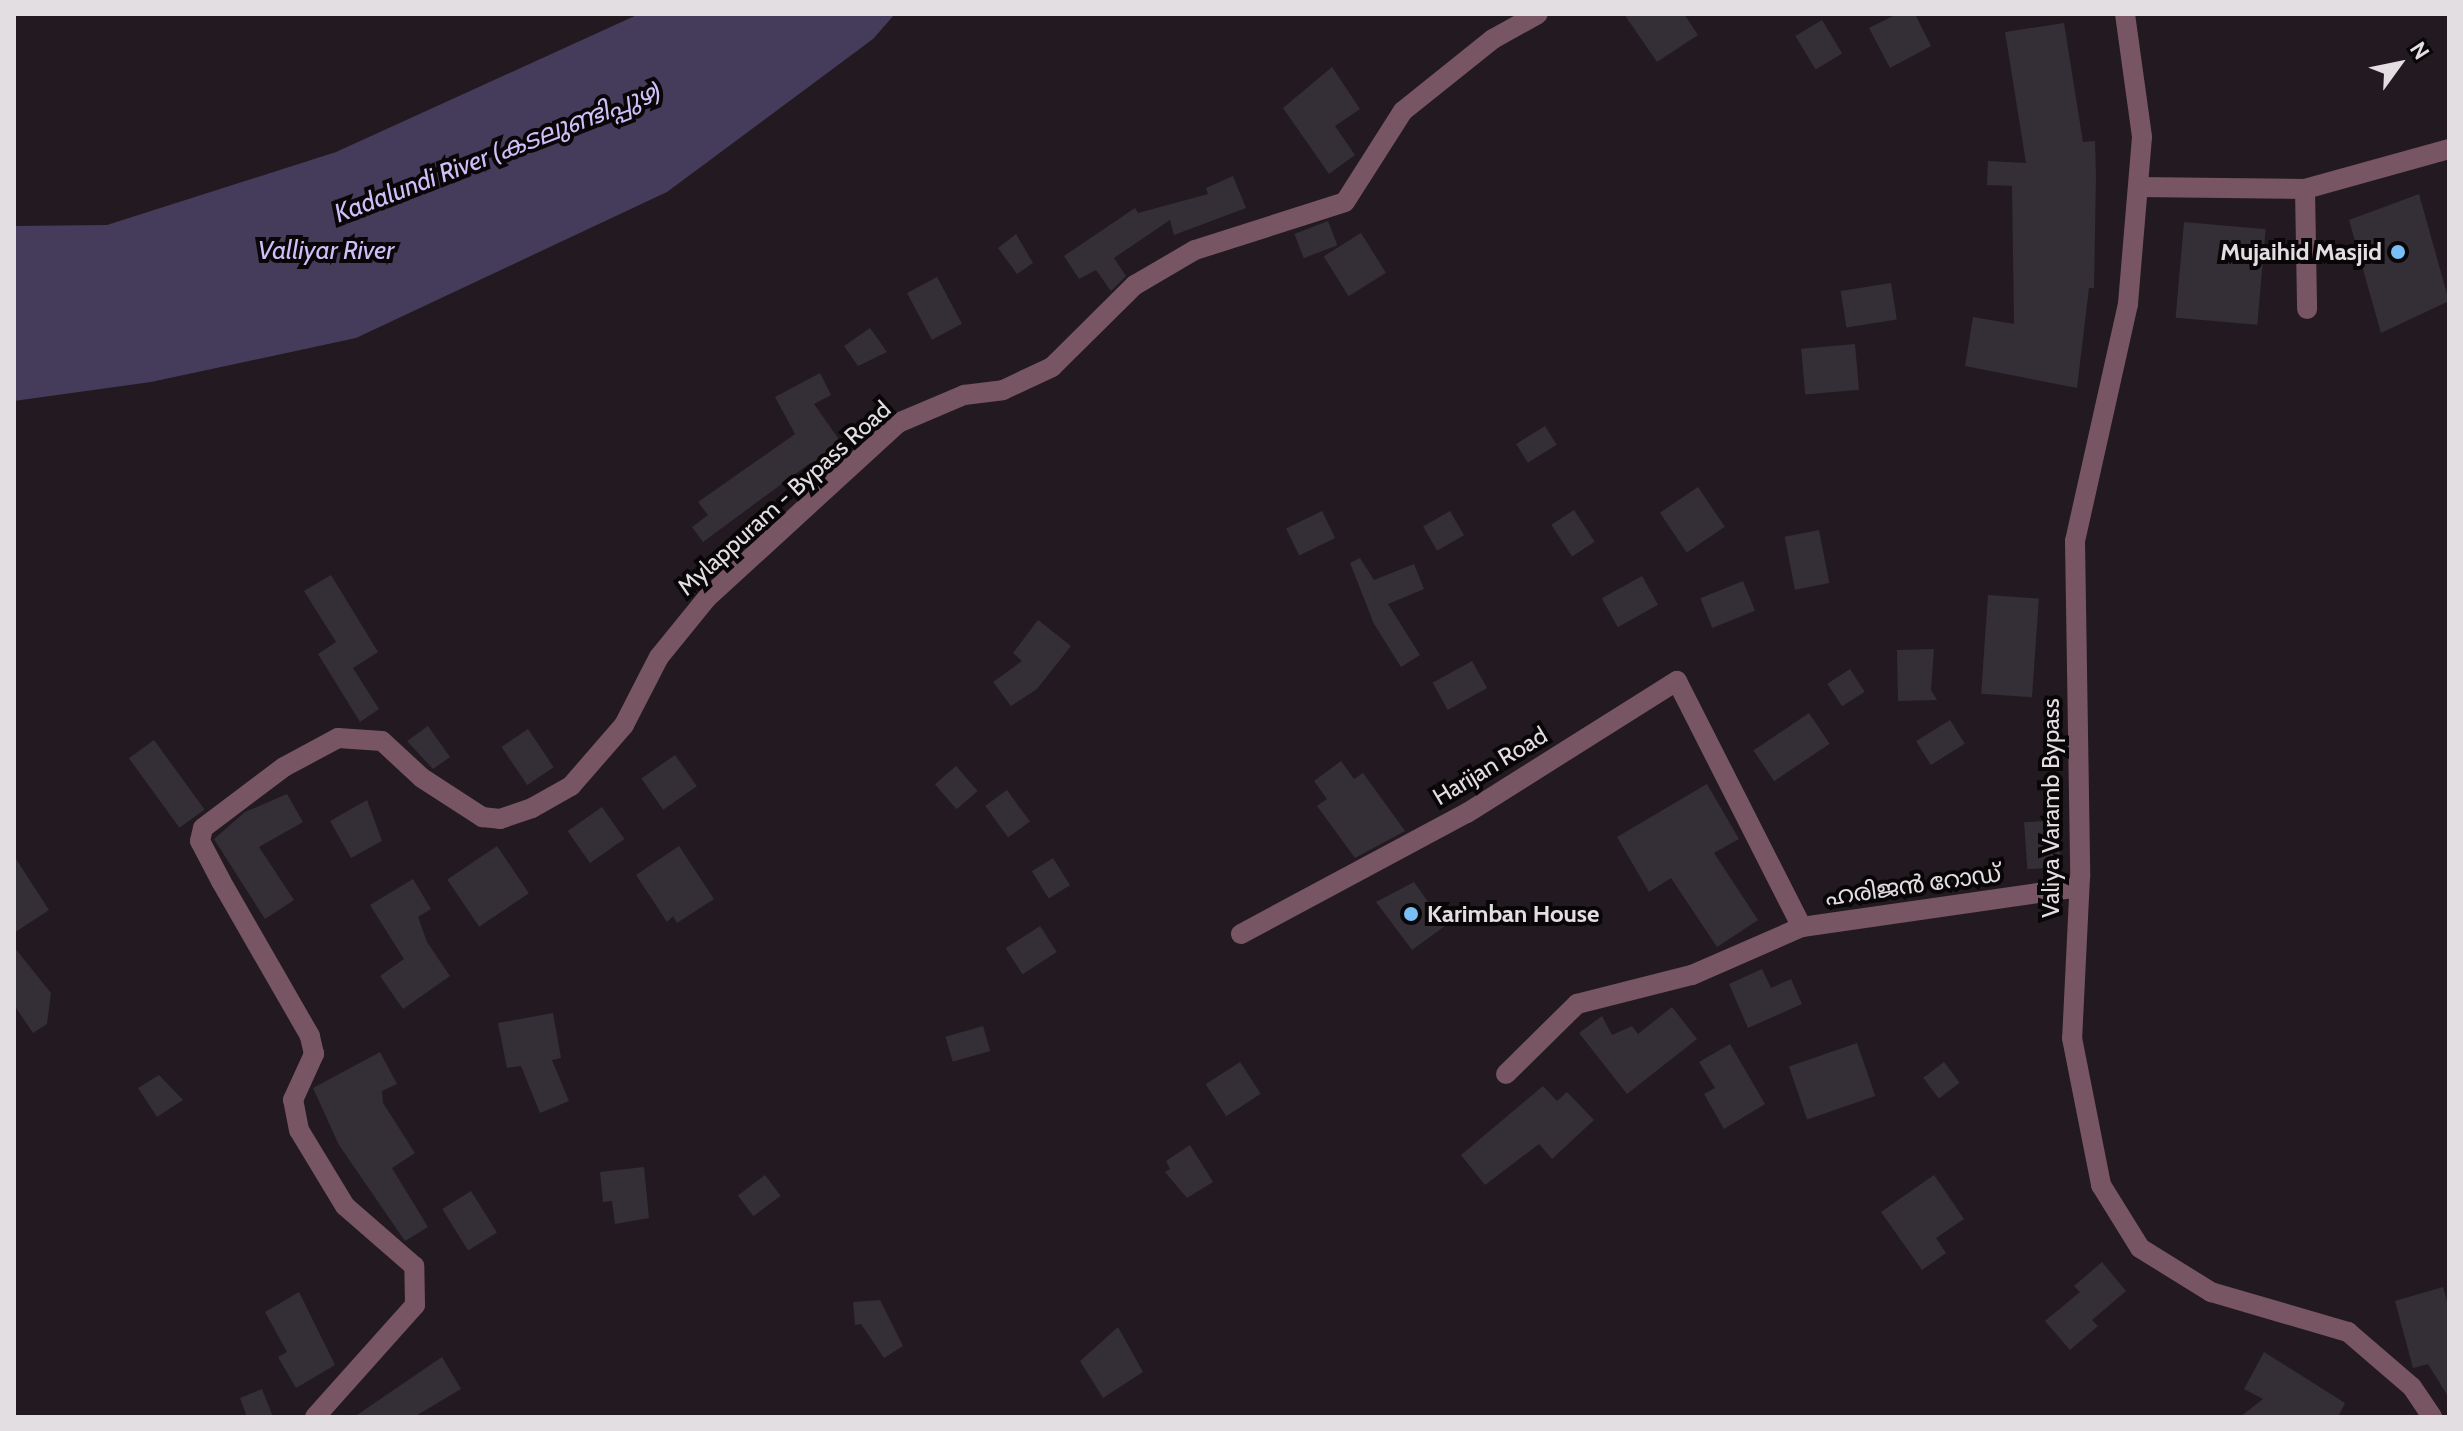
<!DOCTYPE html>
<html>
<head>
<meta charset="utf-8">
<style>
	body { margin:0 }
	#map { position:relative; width:2463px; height:1431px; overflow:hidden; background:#221a20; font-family:Cabin,"Noto Sans Malayalam",sans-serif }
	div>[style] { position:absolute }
	.water>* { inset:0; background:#453b5a }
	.building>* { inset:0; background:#342e36; transform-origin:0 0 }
	.minor>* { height:20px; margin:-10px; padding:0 10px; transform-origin:10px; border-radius:10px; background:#785563 }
	.dots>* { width:22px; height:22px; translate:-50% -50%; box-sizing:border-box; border:4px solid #090608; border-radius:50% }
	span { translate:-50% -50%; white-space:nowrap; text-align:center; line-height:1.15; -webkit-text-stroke:8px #090608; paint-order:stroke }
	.poi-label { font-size:24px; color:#e3dee2; font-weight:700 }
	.right { translate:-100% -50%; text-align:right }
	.left { translate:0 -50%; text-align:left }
	.street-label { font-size:24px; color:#e3dee2 }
	.water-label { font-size:26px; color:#d0bef8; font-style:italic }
	.frame { position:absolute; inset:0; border:16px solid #e3dee2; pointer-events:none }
	.north { position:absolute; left:2359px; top:24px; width:80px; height:80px; -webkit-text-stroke:6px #090608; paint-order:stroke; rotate:57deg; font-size:22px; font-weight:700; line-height:32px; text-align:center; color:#e3dee2 }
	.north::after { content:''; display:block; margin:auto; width:28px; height:36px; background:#e3dee2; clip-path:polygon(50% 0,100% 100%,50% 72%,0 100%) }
</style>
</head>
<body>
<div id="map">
	<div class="water">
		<i style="clip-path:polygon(639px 14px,895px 14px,873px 39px,667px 192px,356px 338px,151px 382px,14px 401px,14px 226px,107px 225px,336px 152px)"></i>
	</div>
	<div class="building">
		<i style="clip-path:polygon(1624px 14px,1684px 14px,1698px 35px,1657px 62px)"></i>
		<i style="clip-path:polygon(1897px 14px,1915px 14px,1931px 46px,1890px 68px,1869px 28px)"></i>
		<i style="left:1822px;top:20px;width:39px;height:31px;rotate:59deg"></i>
		<i style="clip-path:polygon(2064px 23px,2083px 142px,2095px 141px,2096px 176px,2094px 288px,2089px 288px,2077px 388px,1965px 366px,1973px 317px,2014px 324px,2012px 186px,1987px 185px,1988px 161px,2026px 163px,2005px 32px)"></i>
		<i style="clip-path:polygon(1332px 67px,1360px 109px,1335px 126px,1355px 155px,1329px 174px,1283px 108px)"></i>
		<i style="clip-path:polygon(1233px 176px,1246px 208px,1174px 235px,1170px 220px,1114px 258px,1126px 276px,1111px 291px,1096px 270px,1079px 279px,1064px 256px,1135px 208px,1138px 213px,1208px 194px,1206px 188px)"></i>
		<i style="clip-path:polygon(2419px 194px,2449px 301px,2381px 333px,2349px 220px)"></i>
		<i style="left:1328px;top:221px;width:26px;height:36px;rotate:69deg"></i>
		<i style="left:2184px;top:222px;width:82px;height:96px;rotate:5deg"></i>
		<i style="left:1361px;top:233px;width:47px;height:44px;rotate:58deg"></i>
		<i style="clip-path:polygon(1016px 234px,1033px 263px,1017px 274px,998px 248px)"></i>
		<i style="left:937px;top:277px;width:53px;height:34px;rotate:62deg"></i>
		<i style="left:1891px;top:283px;width:37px;height:51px;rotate:81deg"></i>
		<i style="clip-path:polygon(870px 328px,887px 352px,858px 366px,844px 346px)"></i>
		<i style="left:1855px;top:344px;width:46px;height:54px;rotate:85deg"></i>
		<i style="clip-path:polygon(820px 373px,831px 395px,814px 404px,845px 448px,814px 469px,810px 463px,703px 542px,692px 527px,708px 515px,698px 502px,795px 434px,775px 397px)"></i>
		<i style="left:1545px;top:426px;width:22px;height:34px;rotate:58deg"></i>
		<i style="left:1698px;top:487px;width:48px;height:46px;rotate:56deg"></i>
		<i style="left:1574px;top:510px;width:38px;height:27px;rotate:57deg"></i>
		<i style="left:1322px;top:511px;width:30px;height:40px;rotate:64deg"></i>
		<i style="left:1450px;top:511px;width:28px;height:31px;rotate:60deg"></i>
		<i style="left:1819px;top:530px;width:54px;height:35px;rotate:79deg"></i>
		<i style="clip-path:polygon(1360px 558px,1374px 580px,1414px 564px,1424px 589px,1388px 604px,1420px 655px,1401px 667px,1374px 624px,1350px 563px)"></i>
		<i style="clip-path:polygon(331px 575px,378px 652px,353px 668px,379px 709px,360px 722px,318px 654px,336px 642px,304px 591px)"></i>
		<i style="left:1642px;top:576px;width:33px;height:46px;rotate:61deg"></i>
		<i style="left:1743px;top:581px;width:32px;height:46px;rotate:68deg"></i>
		<i style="left:1988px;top:595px;width:51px;height:99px;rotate:4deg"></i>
		<i style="clip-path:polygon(1038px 620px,1071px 646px,1037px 689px,1011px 706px,993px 682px,1022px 661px,1013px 653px)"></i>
		<i style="clip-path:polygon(1934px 649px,1931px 690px,1937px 700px,1898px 701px,1897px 650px)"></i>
		<i style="left:1472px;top:661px;width:31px;height:45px;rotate:61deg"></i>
		<i style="left:1850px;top:669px;width:27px;height:27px;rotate:57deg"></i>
		<i style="left:1809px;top:713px;width:37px;height:67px;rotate:56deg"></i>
		<i style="left:1950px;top:720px;width:28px;height:40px;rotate:58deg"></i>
		<i style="clip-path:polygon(428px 726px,450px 757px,433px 769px,407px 741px)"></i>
		<i style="left:528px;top:729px;width:46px;height:32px;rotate:56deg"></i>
		<i style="left:154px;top:740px;width:86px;height:31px;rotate:54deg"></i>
		<i style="left:675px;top:755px;width:38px;height:41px;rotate:55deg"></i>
		<i style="clip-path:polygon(1341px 761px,1354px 779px,1363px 773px,1405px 831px,1355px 858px,1317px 806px,1327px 799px,1314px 781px)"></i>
		<i style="left:956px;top:766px;width:33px;height:28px;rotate:49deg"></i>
		<i style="clip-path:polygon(1707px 784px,1739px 839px,1714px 853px,1758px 920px,1717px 947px,1671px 878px,1649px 892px,1617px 837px)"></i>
		<i style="left:1007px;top:790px;width:39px;height:27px;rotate:54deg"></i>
		<i style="clip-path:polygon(287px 794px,303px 822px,259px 847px,294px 900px,265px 919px,214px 839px,245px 812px)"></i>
		<i style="clip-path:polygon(367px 800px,382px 841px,351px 858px,330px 821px)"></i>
		<i style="left:602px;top:807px;width:39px;height:42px;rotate:55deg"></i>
		<i style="left:2058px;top:820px;width:47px;height:34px;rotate:86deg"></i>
		<i style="left:497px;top:846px;width:57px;height:60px;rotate:56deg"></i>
		<i style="clip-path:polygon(679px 846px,714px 899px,677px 923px,673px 916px,667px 922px,636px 875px)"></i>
		<i style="clip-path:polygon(14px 856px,49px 910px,14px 933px)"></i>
		<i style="left:1053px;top:858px;width:32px;height:25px;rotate:58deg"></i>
		<i style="clip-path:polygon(413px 879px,431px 909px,418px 917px,427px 942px,450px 976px,403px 1009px,380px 976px,404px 959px,370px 905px)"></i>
		<i style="clip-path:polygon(1414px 882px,1445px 926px,1412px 950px,1376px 902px)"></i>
		<i style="left:1040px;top:926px;width:31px;height:41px;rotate:57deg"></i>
		<i style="clip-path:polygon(14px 947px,51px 993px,47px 1024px,33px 1033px,14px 1005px)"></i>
		<i style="clip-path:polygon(1762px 969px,1771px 988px,1791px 979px,1802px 1004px,1748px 1028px,1729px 984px)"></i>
		<i style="clip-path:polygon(1672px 1007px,1697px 1039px,1627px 1094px,1579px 1033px,1602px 1016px,1612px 1035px,1632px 1026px,1638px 1034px)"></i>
		<i style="clip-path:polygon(553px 1013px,561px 1058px,552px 1060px,569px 1101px,540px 1113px,521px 1066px,507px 1068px,498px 1023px)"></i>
		<i style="left:983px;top:1026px;width:26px;height:39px;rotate:74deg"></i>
		<i style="left:1857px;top:1043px;width:56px;height:72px;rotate:71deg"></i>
		<i style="clip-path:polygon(1730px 1044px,1765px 1104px,1724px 1129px,1704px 1094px,1715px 1088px,1699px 1062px)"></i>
		<i style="clip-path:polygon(380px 1052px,397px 1084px,382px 1091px,383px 1103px,415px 1153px,392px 1168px,428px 1227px,405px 1241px,339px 1145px,313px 1088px)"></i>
		<i style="left:1240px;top:1062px;width:38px;height:41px;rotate:57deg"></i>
		<i style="left:1944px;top:1062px;width:26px;height:26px;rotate:53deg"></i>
		<i style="clip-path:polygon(159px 1075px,183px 1100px,157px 1117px,138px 1088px)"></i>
		<i style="clip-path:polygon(1543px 1086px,1557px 1101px,1567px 1092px,1594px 1120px,1552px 1159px,1539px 1144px,1485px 1185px,1461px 1155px)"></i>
		<i style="clip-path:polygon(1190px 1145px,1213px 1182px,1187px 1198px,1165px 1172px,1170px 1169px,1166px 1161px)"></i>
		<i style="clip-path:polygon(644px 1167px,649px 1218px,615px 1224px,612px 1201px,603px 1202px,600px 1172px)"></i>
		<i style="left:765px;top:1175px;width:26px;height:34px;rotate:53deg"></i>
		<i style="clip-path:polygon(1934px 1175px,1964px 1219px,1936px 1238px,1946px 1253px,1922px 1270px,1881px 1212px)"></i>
		<i style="left:471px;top:1191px;width:49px;height:34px;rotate:58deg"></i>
		<i style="clip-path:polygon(2102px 1262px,2126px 1291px,2092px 1320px,2098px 1326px,2070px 1350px,2045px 1321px,2080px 1292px,2074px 1286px)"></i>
		<i style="clip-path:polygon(2443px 1287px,2449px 1308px,2449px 1398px,2428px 1364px,2413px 1368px,2395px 1301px)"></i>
		<i style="clip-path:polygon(299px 1292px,335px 1365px,296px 1388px,278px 1357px,287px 1352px,265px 1312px)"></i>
		<i style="clip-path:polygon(880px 1300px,903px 1346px,884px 1358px,861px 1324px,855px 1325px,853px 1302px)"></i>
		<i style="clip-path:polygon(1118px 1327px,1143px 1372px,1103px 1398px,1080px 1361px)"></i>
		<i style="clip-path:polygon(2264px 1352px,2345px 1403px,2338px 1417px,2240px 1417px,2263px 1399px,2244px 1389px)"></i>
		<i style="clip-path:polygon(442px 1357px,461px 1389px,414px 1417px,354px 1417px)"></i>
		<i style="clip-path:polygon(262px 1389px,273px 1417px,247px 1417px,240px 1398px)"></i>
	</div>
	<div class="minor">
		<i style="left:2125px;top:14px;width:124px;rotate:82.1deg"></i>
		<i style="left:2142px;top:137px;width:168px;rotate:94.8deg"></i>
		<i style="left:2128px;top:304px;width:243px;rotate:102.6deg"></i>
		<i style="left:2075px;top:541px;width:336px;rotate:89.1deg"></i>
		<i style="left:2080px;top:877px;width:161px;rotate:92.8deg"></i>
		<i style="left:2072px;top:1038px;width:150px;rotate:78.8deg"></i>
		<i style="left:2101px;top:1185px;width:74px;rotate:58.2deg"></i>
		<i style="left:2140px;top:1248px;width:84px;rotate:31.8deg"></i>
		<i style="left:2211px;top:1292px;width:143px;rotate:16.3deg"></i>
		<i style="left:2348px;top:1332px;width:84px;rotate:40.7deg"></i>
		<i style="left:2412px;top:1387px;width:36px;rotate:56deg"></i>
		<i style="left:2138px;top:187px;width:167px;rotate:0.7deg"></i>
		<i style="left:2305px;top:189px;width:149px;rotate:-15.5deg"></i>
		<i style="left:2305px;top:189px;width:120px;rotate:89deg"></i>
		<i style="left:1241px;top:934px;width:256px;rotate:-28.2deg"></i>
		<i style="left:1467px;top:813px;width:248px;rotate:-32.2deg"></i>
		<i style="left:1677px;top:681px;width:276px;rotate:63.1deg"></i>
		<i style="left:1506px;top:1074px;width:100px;rotate:-44.6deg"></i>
		<i style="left:1577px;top:1004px;width:119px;rotate:-14.2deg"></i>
		<i style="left:1692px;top:975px;width:120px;rotate:-23.6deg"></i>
		<i style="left:1802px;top:927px;width:280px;rotate:-8.2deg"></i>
		<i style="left:315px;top:1417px;width:150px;rotate:-48.2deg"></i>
		<i style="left:415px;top:1305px;width:39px;rotate:-91deg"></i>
		<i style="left:414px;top:1266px;width:91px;rotate:-139deg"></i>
		<i style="left:345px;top:1206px;width:89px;rotate:-121.2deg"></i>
		<i style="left:299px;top:1130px;width:31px;rotate:-101deg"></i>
		<i style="left:293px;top:1100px;width:51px;rotate:-65.5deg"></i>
		<i style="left:314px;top:1054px;width:18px;rotate:-103deg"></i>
		<i style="left:310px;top:1036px;width:179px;rotate:-119.9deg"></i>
		<i style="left:221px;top:881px;width:45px;rotate:-117.7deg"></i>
		<i style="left:200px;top:841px;width:13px;rotate:-77deg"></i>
		<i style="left:203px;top:828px;width:101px;rotate:-37deg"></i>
		<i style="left:284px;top:767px;width:61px;rotate:-28.2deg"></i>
		<i style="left:338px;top:738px;width:44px;rotate:3.9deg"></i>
		<i style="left:382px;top:741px;width:54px;rotate:42.8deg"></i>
		<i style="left:422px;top:778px;width:72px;rotate:33deg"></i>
		<i style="left:482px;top:817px;width:18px;rotate:6deg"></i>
		<i style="left:500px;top:819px;width:34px;rotate:-19deg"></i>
		<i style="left:532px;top:808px;width:45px;rotate:-29.4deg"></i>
		<i style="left:571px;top:786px;width:81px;rotate:-49deg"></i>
		<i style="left:624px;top:725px;width:76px;rotate:-62.8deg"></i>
		<i style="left:659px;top:657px;width:76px;rotate:-50.9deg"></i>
		<i style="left:707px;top:598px;width:259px;rotate:-42.5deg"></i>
		<i style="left:898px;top:423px;width:72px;rotate:-23deg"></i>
		<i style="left:964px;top:395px;width:39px;rotate:-7deg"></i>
		<i style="left:1003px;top:390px;width:54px;rotate:-25.1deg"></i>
		<i style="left:1052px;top:367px;width:117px;rotate:-44.7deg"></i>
		<i style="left:1135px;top:285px;width:69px;rotate:-30.3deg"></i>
		<i style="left:1195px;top:250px;width:157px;rotate:-17.7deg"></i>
		<i style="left:1345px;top:202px;width:108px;rotate:-57.5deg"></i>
		<i style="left:1403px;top:111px;width:115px;rotate:-38.7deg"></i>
		<i style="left:1493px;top:39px;width:51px;rotate:-29.1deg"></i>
	</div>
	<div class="dots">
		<i style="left:2398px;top:252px;background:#78bff7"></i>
		<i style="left:1411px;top:914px;background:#78bff7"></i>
	</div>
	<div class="poi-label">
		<span class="right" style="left:2382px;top:252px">Mujaihid Masjid</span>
		<span class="left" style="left:1427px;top:914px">Karimban House</span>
	</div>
	<div class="street-label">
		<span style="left:784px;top:498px;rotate:-42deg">Mylappuram - Bypass Road</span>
		<span style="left:1490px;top:766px;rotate:-31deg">Harijan Road</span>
		<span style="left:2051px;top:808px;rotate:-90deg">Valiya Varamb Bypass</span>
		<span style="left:1913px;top:885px;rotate:-8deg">ഹരിജൻ റോഡ്</span>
	</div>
	<div class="water-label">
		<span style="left:498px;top:153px;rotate:-21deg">Kadalundi River (കടലുണ്ടിപ്പുഴ)</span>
		<span style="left:326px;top:251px">Valliyar River</span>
	</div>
	<div class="frame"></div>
	<div class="north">N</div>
</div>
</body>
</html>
